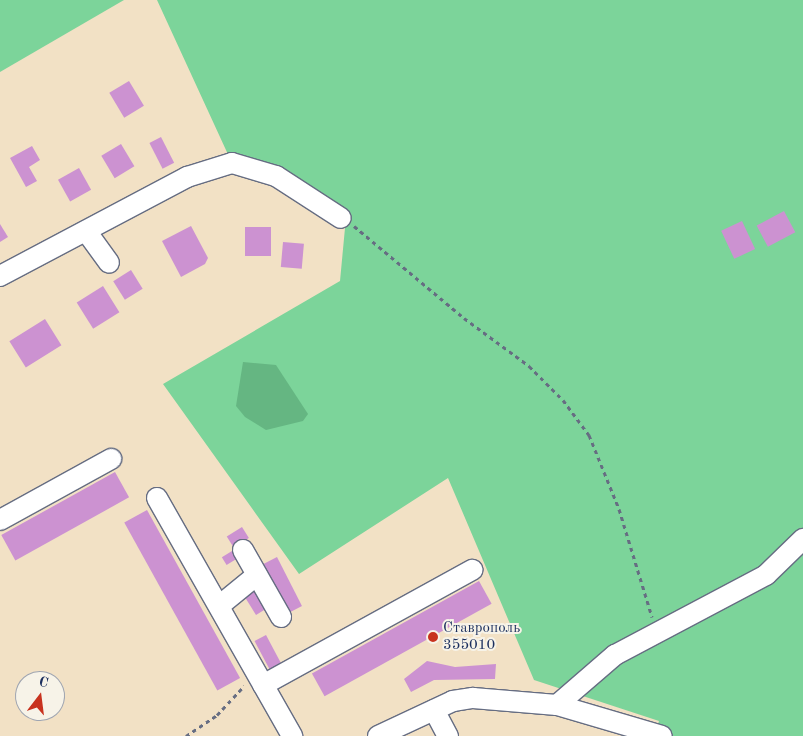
<!DOCTYPE html>
<html>
<head>
<meta charset="utf-8">
<style>
	body { margin:0 }
	#map { position:relative; width:803px; height:736px; overflow:hidden; background:#f2e1c5; font-family:"Old Standard TT",serif }
	div>[style] { position:absolute }
	.green>* { inset:0; background:#7cd49a }
	.forest>* { inset:0; background:#65b682 }
	.building>* { inset:0; background:#cc92d1; transform-origin:0 0 }
	.path>* { height:3px; margin-top:-1.5px; transform-origin:0; background:repeating-linear-gradient(90deg,#666d82 0 4px,transparent 0 8px) }
	.roads { filter:drop-shadow(1px 0 #666d82) drop-shadow(-1px 0 #666d82) drop-shadow(0 1px #666d82) drop-shadow(0 -1px #666d82) }
	.minor>* { height:20px; margin:-10px; padding:0 10px; transform-origin:10px; border-radius:10px; background:#fff }
	.dots>* { width:14px; height:14px; translate:-50% -50%; box-sizing:border-box; border:2px solid #f7f3e8; border-radius:50% }
	span { translate:-50% -50%; white-space:nowrap; text-align:center; line-height:1.15; -webkit-text-stroke:4px #f7f3e8; paint-order:stroke }
	.poi-label { font-size:15px; color:#1b2f5e }
	.left { translate:0 -50%; text-align:left }
	.north { position:absolute; left:15px; top:671px; width:50px; height:50px; box-sizing:border-box; background:#f7f3e8; border:1px solid #9fa5b1; border-radius:50%; rotate:15deg; font-size:14px; font-weight:700; line-height:20px; text-align:center; color:#1b2f5e }
	.north::after { content:''; display:block; margin:auto; width:18px; height:22px; background:#c8321e; clip-path:polygon(50% 0,100% 100%,50% 72%,0 100%) }
</style>
</head>
<body>
<div id="map">
	<div class="green">
		<i style="clip-path:polygon(0 0,124px 0,0 72px)"></i>
		<i style="clip-path:polygon(evenodd,157px 0,803px 0,803px 736px,654px 736px,659px 721px,534px 680px,448px 478px,299px 574px,163px 384px,340px 281px,345px 228px,269px 180px,237px 174px,157px 0,275px 365px,289px 390px,307px 415px,252px 418px,275px 365px)"></i>
	</div>
	<div class="forest">
		<i style="clip-path:polygon(243px 362px,276px 365px,308px 414px,303px 421px,266px 430px,245px 417px,236px 406px)"></i>
	</div>
	<div class="building">
		<i style="left:129px;top:81px;width:29px;height:23px;rotate:59deg"></i>
		<i style="left:161px;top:137px;width:29px;height:13px;rotate:63deg"></i>
		<i style="left:121px;top:144px;width:26px;height:23px;rotate:59deg"></i>
		<i style="clip-path:polygon(32px 146px,40px 160px,29px 167px,37px 181px,26px 187px,10px 158px)"></i>
		<i style="left:79px;top:168px;width:25px;height:24px;rotate:61deg"></i>
		<i style="left:784px;top:211px;width:24px;height:31px;rotate:62deg"></i>
		<i style="left:742px;top:221px;width:31px;height:23px;rotate:65deg"></i>
		<i style="clip-path:polygon(0 224px,8px 237px,0 242px)"></i>
		<i style="clip-path:polygon(191px 226px,208px 258px,205px 264px,181px 277px,162px 241px)"></i>
		<i style="left:245px;top:227px;width:26px;height:29px"></i>
		<i style="left:283px;top:242px;width:21px;height:25px;rotate:5deg"></i>
		<i style="left:131px;top:270px;width:22px;height:21px;rotate:58deg"></i>
		<i style="left:103px;top:286px;width:31px;height:31px;rotate:58deg"></i>
		<i style="left:45px;top:319px;width:31px;height:42px;rotate:58deg"></i>
		<i style="left:115px;top:472px;width:29px;height:130px;rotate:61deg"></i>
		<i style="left:147px;top:510px;width:192px;height:26px;rotate:61deg"></i>
		<i style="left:242px;top:527px;width:13px;height:18px;rotate:58deg"></i>
		<i style="left:232px;top:551px;width:9px;height:12px;rotate:58deg"></i>
		<i style="left:277px;top:557px;width:55px;height:19px;rotate:63deg"></i>
		<i style="left:479px;top:581px;width:26px;height:191px;rotate:61deg"></i>
		<i style="clip-path:polygon(251px 588px,269px 607px,256px 615px,243px 594px)"></i>
		<i style="left:266px;top:635px;width:34px;height:13px;rotate:62deg"></i>
		<i style="clip-path:polygon(427px 661px,455px 667px,496px 664px,495px 679px,434px 680px,411px 692px,404px 679px)"></i>
	</div>
	<div class="path">
		<i style="left:354px;top:226px;width:143px;rotate:39.9deg"></i>
		<i style="left:464px;top:318px;width:81px;rotate:36.4deg"></i>
		<i style="left:529px;top:366px;width:48px;rotate:45deg"></i>
		<i style="left:563px;top:400px;width:44px;rotate:53.4deg"></i>
		<i style="left:589px;top:435px;width:80px;rotate:67.9deg"></i>
		<i style="left:619px;top:509px;width:113px;rotate:73deg"></i>
		<i style="left:186px;top:736px;width:37px;rotate:-34deg"></i>
		<i style="left:217px;top:715px;width:40px;rotate:-47deg"></i>
	</div>
	<div class="roads">
		<div class="minor">
			<i style="left:86px;top:231px;width:39px;rotate:54deg"></i>
			<i style="left:0;top:276px;width:212px;rotate:-27.9deg"></i>
			<i style="left:187px;top:177px;width:47px;rotate:-17.3deg"></i>
			<i style="left:232px;top:163px;width:46px;rotate:16.5deg"></i>
			<i style="left:276px;top:176px;width:77px;rotate:32.9deg"></i>
			<i style="left:157px;top:498px;width:274px;rotate:60.4deg"></i>
			<i style="left:0;top:520px;width:127px;rotate:-28.8deg"></i>
			<i style="left:243px;top:550px;width:77px;rotate:60.4deg"></i>
			<i style="left:219px;top:606px;width:49px;rotate:-39.2deg"></i>
			<i style="left:263px;top:685px;width:239px;rotate:-28.8deg"></i>
			<i style="left:557px;top:705px;width:77px;rotate:-40.8deg"></i>
			<i style="left:615px;top:655px;width:171px;rotate:-27.9deg"></i>
			<i style="left:766px;top:575px;width:52px;rotate:-44.2deg"></i>
			<i style="left:434px;top:710px;width:30px;rotate:62deg"></i>
			<i style="left:378px;top:736px;width:83px;rotate:-25deg"></i>
			<i style="left:453px;top:701px;width:20px;rotate:-9deg"></i>
			<i style="left:473px;top:698px;width:84px;rotate:4.8deg"></i>
			<i style="left:557px;top:705px;width:109px;rotate:16.4deg"></i>
		</div>
	</div>
	<div class="dots">
		<i style="left:433px;top:637px;background:#c8321e"></i>
	</div>
	<div class="poi-label">
		<span class="left" style="left:443px;top:637px">Ставрополь<br>355010</span>
	</div>
	<div class="north">С</div>
</div>
</body>
</html>
